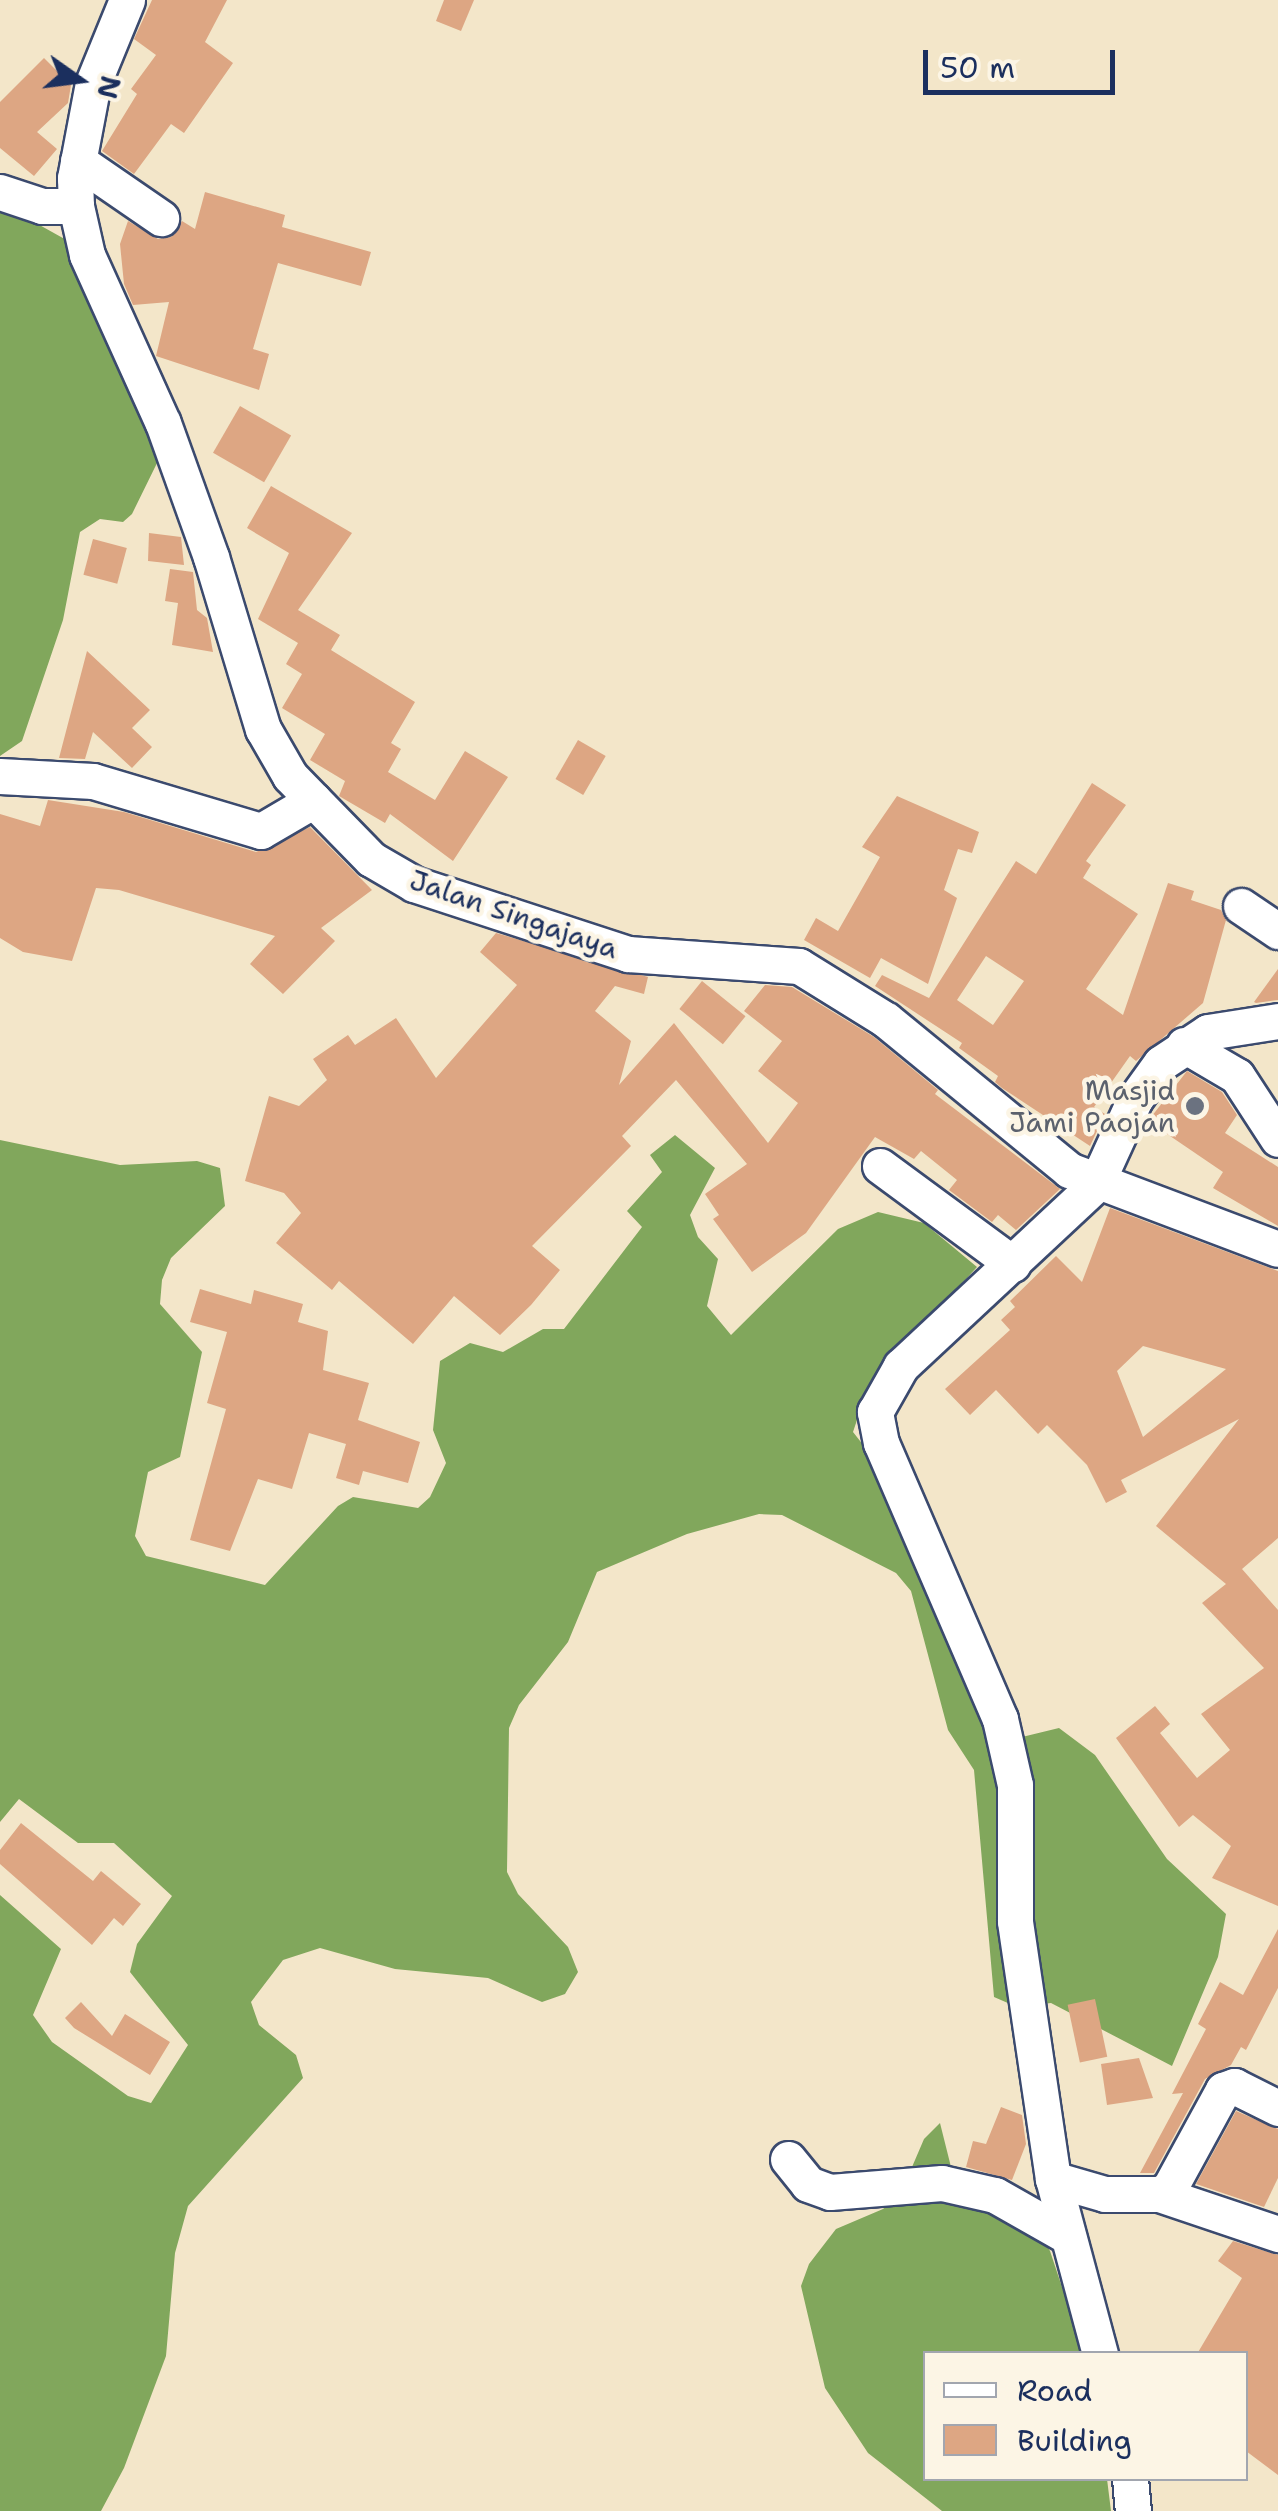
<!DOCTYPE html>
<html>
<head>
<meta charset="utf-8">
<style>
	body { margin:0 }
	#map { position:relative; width:1278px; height:2511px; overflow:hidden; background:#f3e6c9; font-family:"Shantell Sans",sans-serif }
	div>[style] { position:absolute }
	.forest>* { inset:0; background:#81a75c }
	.building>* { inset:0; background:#dda683; transform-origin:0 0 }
	.roads { filter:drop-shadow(2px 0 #3b4a6e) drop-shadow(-2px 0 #3b4a6e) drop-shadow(0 2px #3b4a6e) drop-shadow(0 -2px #3b4a6e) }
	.minor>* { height:35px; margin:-17.5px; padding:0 17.5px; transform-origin:17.5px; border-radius:17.5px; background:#fff }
	.dots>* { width:28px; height:28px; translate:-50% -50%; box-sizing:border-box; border:5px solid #fcf5e5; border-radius:50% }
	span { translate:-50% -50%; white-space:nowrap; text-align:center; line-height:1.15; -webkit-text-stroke:9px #fcf5e5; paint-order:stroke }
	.street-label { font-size:28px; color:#1b2f5e }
	.worship-label { font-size:28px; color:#5b616d }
	.right { translate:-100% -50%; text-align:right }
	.legend { position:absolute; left:923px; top:2351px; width:325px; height:130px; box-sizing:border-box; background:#fcf5e5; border:2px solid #a2a6af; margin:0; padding:12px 18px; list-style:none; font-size:30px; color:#1b2f5e }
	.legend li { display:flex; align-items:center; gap:20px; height:50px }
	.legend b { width:50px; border:2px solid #a2a6af }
	.north { position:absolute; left:30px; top:30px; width:100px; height:100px; -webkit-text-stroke:8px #fcf5e5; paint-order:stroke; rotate:104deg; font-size:28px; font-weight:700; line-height:40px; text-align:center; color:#1b2f5e }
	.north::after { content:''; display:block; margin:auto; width:35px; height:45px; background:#1b2f5e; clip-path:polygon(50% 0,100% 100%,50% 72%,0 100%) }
	.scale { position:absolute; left:923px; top:50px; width:192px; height:45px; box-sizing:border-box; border:5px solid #1b2f5e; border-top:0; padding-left:12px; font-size:30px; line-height:35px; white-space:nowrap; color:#1b2f5e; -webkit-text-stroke:8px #fcf5e5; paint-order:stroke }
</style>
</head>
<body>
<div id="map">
	<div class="forest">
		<i style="clip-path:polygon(0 203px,70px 242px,160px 439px,159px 459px,132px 514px,123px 522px,100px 519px,80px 532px,63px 620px,22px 741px,0 756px)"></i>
		<i style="clip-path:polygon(675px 1135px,715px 1168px,690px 1215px,698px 1237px,718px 1259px,707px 1306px,731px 1335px,838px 1229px,878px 1212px,924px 1223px,977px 1267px,869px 1384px,853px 1432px,893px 1483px,996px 1730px,1022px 1737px,1059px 1728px,1095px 1755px,1167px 1859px,1226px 1914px,1218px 1957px,1172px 2066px,1051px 2003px,1017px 2007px,994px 1997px,974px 1770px,948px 1730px,911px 1591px,896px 1573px,782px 1515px,759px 1514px,687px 1534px,597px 1572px,568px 1642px,519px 1705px,509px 1728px,507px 1872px,518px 1894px,568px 1947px,578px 1972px,565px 1994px,542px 2002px,488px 1978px,395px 1969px,320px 1948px,283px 1960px,251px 2002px,259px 2025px,296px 2055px,303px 2078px,188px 2206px,175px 2253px,166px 2356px,124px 2468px,101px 2511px,0 2511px,0 1895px,61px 1949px,33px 2015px,52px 2042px,128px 2096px,151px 2103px,188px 2045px,130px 1972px,137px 1944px,172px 1896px,114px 1843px,78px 1843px,19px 1799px,0 1822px,0 1140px,120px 1165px,197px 1161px,220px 1168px,225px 1206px,171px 1258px,162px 1280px,160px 1304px,202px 1352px,180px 1457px,148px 1472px,135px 1536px,146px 1556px,265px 1585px,338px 1506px,353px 1497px,418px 1508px,430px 1497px,446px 1463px,433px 1430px,440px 1361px,470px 1343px,503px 1352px,543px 1329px,564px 1329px,642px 1227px,627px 1211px,662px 1172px,650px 1155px)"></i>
		<i style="clip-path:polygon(940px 2123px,953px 2175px,1019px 2195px,1050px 2251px,1084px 2353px,926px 2354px,926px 2478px,1107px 2479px,1111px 2511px,942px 2511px,868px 2453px,825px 2388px,801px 2286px,809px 2264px,836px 2229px,883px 2209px,900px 2195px,924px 2139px)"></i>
	</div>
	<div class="building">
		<i style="clip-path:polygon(152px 0,227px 0,205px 42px,233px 63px,184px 133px,171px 124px,134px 174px,102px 151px,137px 94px,131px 89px,156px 55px,134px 39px)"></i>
		<i style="clip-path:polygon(444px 0,474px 0,461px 31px,436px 21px)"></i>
		<i style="clip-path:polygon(44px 58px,71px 85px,68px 103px,37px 132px,57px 149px,34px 176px,0 148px,0 102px)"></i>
		<i style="clip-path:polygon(205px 192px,285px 215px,282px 227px,371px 252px,361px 286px,278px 263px,253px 349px,269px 354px,259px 390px,156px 356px,169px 302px,133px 305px,124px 284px,120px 244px,128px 221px,158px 239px,171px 237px,182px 221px,195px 229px)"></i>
		<i style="left:240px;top:406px;width:59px;height:54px;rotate:30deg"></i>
		<i style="clip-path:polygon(271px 486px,352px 533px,298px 610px,340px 635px,331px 650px,415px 702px,391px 743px,401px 749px,388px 772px,435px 800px,465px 751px,508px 777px,453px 861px,390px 814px,385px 823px,339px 796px,345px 781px,310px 760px,325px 734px,282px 708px,302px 674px,286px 664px,298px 643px,258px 619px,289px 553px,247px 528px)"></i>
		<i style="clip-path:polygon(149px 533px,181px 537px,184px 565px,148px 561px)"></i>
		<i style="left:93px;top:539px;width:35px;height:37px;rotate:15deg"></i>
		<i style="clip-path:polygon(170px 569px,193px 572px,197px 610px,207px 618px,213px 652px,172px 645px,178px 603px,165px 601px)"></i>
		<i style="clip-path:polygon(87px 651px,150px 710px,132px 728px,152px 747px,132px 768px,93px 732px,85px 759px,59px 758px)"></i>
		<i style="left:578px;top:740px;width:32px;height:45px;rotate:30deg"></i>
		<i style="clip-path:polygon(evenodd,1092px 783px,1126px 805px,1086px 861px,1091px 865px,1083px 878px,1138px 914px,1086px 989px,1123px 1015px,1168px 883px,1194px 891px,1191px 900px,1221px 910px,1226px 920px,1203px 1003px,1136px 1061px,1130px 1056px,1094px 1107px,1105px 1114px,1090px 1146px,1002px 1088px,995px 1082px,998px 1076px,959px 1048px,962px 1043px,875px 986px,882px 975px,929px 998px,1016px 861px,1036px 874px,1092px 783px,986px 956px,1024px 981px,993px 1025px,957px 1000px,986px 956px)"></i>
		<i style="clip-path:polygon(897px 796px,979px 832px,972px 853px,958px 849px,944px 890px,957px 898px,928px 984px,881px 958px,870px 978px,804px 940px,816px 918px,838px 931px,880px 857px,862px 847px)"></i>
		<i style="clip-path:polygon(48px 800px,124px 812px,256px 852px,310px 827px,372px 890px,321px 928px,335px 941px,283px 994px,250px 964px,275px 936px,119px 890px,96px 888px,72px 961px,23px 952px,0 938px,0 814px,40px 826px)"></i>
		<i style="clip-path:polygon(496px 933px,648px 977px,644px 994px,615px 986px,595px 1011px,631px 1041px,619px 1085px,674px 1023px,768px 1143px,798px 1103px,758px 1071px,782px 1041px,744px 1011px,765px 985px,792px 987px,874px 1037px,938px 1090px,935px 1094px,1060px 1189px,1016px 1230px,998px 1215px,992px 1222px,949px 1190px,957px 1180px,921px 1151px,914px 1159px,875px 1137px,806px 1233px,752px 1272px,713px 1219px,719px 1215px,705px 1194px,747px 1164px,676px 1080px,622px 1136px,631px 1146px,532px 1246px,560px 1270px,531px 1305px,500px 1335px,454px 1296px,413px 1344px,339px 1281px,332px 1290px,276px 1243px,301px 1213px,284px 1193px,245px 1181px,269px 1096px,299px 1106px,327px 1080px,313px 1059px,348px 1035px,355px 1045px,396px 1018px,436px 1078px,517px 985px,480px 952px)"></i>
		<i style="clip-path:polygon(1278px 969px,1278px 1000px,1256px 1003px,1254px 1002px)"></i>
		<i style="left:702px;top:981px;width:56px;height:36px;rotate:39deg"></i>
		<i style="clip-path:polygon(1187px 1071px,1222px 1092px,1237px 1115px,1225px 1133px,1278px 1167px,1278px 1226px,1213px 1188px,1223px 1172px,1148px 1121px)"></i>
		<i style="clip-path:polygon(evenodd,1110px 1208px,1278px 1271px,1278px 1538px,1242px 1569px,1278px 1610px,1278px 1906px,1212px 1878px,1231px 1846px,1193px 1815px,1179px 1827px,1116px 1738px,1155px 1706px,1170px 1724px,1160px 1733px,1197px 1778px,1230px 1750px,1201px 1714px,1264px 1668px,1202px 1603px,1226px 1584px,1156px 1526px,1239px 1419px,1121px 1480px,1127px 1492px,1106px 1503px,1087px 1465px,1047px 1425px,1038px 1434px,996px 1390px,970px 1415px,945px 1389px,1010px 1330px,1001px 1320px,1015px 1307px,1010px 1301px,1056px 1256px,1082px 1282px,1110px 1208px,1143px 1346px,1226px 1369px,1143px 1437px,1117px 1371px,1143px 1346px)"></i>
		<i style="clip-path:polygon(200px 1289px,251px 1304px,254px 1290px,303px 1304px,298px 1322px,328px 1331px,323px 1370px,369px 1383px,358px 1420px,420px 1442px,408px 1483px,363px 1471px,359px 1485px,336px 1478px,346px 1444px,309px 1433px,292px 1489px,258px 1479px,230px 1551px,190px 1540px,226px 1409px,207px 1403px,227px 1332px,190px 1322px)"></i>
		<i style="clip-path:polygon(21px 1823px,93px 1881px,101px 1871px,141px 1904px,123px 1926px,114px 1918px,92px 1945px,0 1864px,0 1850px)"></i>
		<i style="clip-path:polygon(1278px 1929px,1278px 1988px,1246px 2050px,1241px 2047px,1231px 2065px,1205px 2079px,1154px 2173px,1140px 2173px,1183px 2093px,1172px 2094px,1206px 2029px,1198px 2024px,1220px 1982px,1243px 1995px)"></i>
		<i style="left:1095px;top:1999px;width:59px;height:28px;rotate:78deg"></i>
		<i style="clip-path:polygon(81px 2002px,112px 2036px,125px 2014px,170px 2042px,150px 2075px,74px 2028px,65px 2018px)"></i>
		<i style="clip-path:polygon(1139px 2058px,1153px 2098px,1107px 2105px,1101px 2064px)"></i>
		<i style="clip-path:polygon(1001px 2107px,1022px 2115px,1026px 2144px,1012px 2180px,966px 2167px,973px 2141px,986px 2144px)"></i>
		<i style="clip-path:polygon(1236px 2111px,1278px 2129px,1278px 2178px,1264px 2207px,1196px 2184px)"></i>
		<i style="clip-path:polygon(1233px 2241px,1278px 2255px,1278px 2475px,1246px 2451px,1246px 2354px,1197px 2354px,1242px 2278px,1218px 2261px)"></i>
	</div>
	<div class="roads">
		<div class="minor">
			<i style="left:127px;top:0;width:90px;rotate:112.3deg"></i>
			<i style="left:93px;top:83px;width:97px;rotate:100.7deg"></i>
			<i style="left:75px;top:178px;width:28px;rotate:88deg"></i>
			<i style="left:76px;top:206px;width:50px;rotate:77.3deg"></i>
			<i style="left:87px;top:255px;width:184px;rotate:65.7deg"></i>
			<i style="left:163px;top:423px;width:142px;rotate:70.3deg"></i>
			<i style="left:211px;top:557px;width:180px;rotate:73.2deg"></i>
			<i style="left:263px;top:729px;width:54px;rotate:60.1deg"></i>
			<i style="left:290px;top:776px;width:116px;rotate:45.7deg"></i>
			<i style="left:371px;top:859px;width:50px;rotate:30.2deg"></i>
			<i style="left:414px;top:884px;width:225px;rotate:18.1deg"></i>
			<i style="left:628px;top:954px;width:171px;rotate:4deg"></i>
			<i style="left:799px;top:966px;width:102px;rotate:31.8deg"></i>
			<i style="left:886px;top:1020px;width:237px;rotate:39.3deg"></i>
			<i style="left:1069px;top:1170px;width:223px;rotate:20.7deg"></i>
			<i style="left:78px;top:161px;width:101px;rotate:34.5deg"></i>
			<i style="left:0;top:192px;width:44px;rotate:18.4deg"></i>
			<i style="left:42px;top:206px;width:34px"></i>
			<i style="left:0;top:776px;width:93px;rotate:3.1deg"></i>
			<i style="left:93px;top:781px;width:175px;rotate:16.6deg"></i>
			<i style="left:261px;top:831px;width:61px;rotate:-30.3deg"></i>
			<i style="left:1241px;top:906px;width:45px;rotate:34deg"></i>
			<i style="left:1184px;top:1045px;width:61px;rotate:30.3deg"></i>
			<i style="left:1237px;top:1076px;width:75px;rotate:56.9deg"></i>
			<i style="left:880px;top:1166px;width:165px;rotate:36.4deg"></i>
			<i style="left:788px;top:2159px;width:32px;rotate:51deg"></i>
			<i style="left:808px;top:2184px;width:23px;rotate:20deg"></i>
			<i style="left:830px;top:2192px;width:112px;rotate:-4.6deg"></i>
			<i style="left:942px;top:2183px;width:54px;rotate:12.8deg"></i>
			<i style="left:995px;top:2195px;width:77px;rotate:29.6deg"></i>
			<i style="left:1053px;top:2179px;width:54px;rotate:16.1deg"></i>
			<i style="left:1105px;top:2194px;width:54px"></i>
			<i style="left:1159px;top:2194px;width:11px;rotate:-27deg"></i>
			<i style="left:1169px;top:2189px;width:113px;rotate:-61.4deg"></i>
			<i style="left:1223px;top:2090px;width:12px;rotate:-20deg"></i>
			<i style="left:1234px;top:2086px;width:49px;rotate:26.6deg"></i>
			<i style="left:1159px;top:2194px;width:126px;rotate:18.6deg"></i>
			<i style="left:1100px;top:2354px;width:181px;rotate:-105deg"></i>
			<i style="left:1053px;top:2179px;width:261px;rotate:-98.4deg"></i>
			<i style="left:1015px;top:1921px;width:136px;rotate:-90deg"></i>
			<i style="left:1015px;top:1785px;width:68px;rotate:-102.8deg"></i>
			<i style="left:1000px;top:1719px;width:301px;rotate:-113.3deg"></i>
			<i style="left:881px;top:1443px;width:32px;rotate:-101deg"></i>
			<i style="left:875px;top:1412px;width:53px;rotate:-60.5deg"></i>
			<i style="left:901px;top:1366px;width:267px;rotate:-43deg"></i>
			<i style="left:1096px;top:1184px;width:94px;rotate:-65.4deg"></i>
			<i style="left:1135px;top:1099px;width:44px;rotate:-54.2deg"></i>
			<i style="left:1161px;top:1063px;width:56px;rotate:-33.4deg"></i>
			<i style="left:1208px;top:1032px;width:71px;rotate:-8.9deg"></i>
			<i style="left:1130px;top:2478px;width:33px;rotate:85deg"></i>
		</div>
	</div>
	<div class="dots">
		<i style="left:1195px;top:1106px;background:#6b7280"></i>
	</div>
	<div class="street-label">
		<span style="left:514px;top:914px;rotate:19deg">Jalan Singajaya</span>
	</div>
	<div class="worship-label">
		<span class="right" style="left:1175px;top:1106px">Masjid<br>Jami Paojan</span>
	</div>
	<ul class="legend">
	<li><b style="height:12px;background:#fff"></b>Road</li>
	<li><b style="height:28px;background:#dda683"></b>Building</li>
	</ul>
	<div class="north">N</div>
	<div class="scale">50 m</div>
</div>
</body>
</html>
